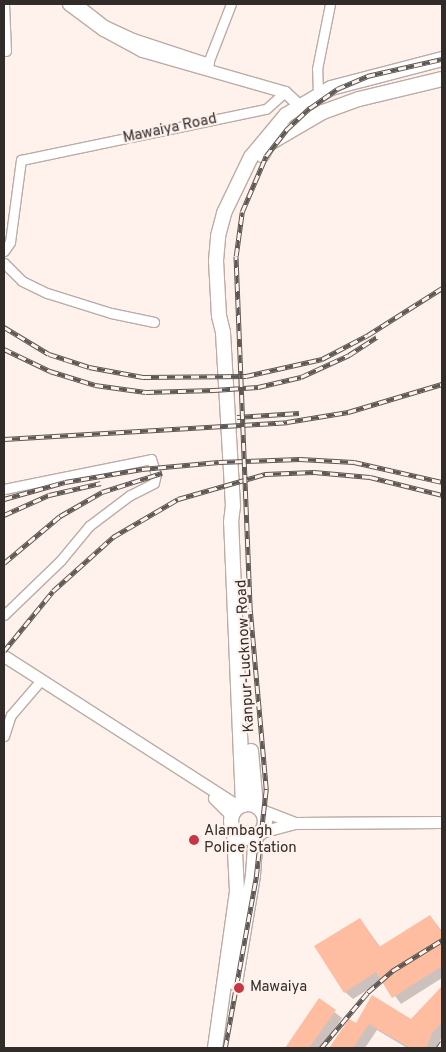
<!DOCTYPE html>
<html>
<head>
<meta charset="utf-8">
<style>
	body { margin:0 }
	#map { position:relative; width:446px; height:1052px; overflow:hidden; background:#fff2ed; font-family:Overpass,sans-serif }
	div>[style] { position:absolute }
	.shadow>* { inset:0; background:#0003 }
	.building>* { inset:0; background:#febda0 }
	.roads { filter:drop-shadow(1px 0 #bbaca6) drop-shadow(-1px 0 #bbaca6) drop-shadow(0 1px #bbaca6) drop-shadow(0 -1px #bbaca6) }
	.minor>* { height:9px; margin:-4.5px; padding:0 4.5px; transform-origin:4.5px; border-radius:4.5px; background:#fff }
	.tertiary>* { height:11px; margin:-5.5px; padding:0 5.5px; transform-origin:5.5px; border-radius:5.5px; background:#fff }
	.primary>* { height:14px; margin:-7px; padding:0 7px; transform-origin:7px; border-radius:7px; background:#fff }
	.primary>.ring { margin:-7px; padding:0; box-sizing:content-box; background:none; border:14px solid #fff; border-radius:50% }
	.rail>* { height:4.5px; margin-top:-2.25px; transform-origin:0; background:repeating-linear-gradient(90deg,#fff2ed 0 8px,#5e5854 0 16px); box-sizing:border-box; border-block:1px solid #5e5854 }
	.dots>* { width:14px; height:14px; translate:-50% -50%; box-sizing:border-box; border:2px solid #fff2ed; border-radius:50% }
	span { translate:-50% -50%; white-space:nowrap; text-align:center; line-height:1.15; -webkit-text-stroke:4px #fff2ed; paint-order:stroke }
	.street-label { font-size:15px; color:#312c29 }
	.poi-label { font-size:15px; color:#312c29 }
	.left { translate:0 -50%; text-align:left }
	.frame { position:absolute; inset:0; border:5px solid #312c29; pointer-events:none }
</style>
</head>
<body>
<div id="map">
	<div class="shadow">
		<i style="clip-path:polygon(430px 916px,442px 931px,442px 978px,401px 1004px,383px 980px,353px 999px,345px 992px,360px 919px,381px 948px)"></i>
		<i style="clip-path:polygon(442px 988px,442px 1037px,436px 1048px,407px 1048px,377px 1030px,365px 1048px,331px 1048px,349px 1020px,356px 1025px,412px 1020px)"></i>
		<i style="clip-path:polygon(319px 1000px,342px 1018px,321px 1048px,286px 1048px)"></i>
	</div>
	<div class="building">
		<i style="clip-path:polygon(430px 915px,442px 933px,442px 966px,392px 998px,376px 972px,344px 993px,314px 946px,360px 918px,379px 947px)"></i>
		<i style="clip-path:polygon(442px 986px,442px 1022px,433px 1032px,426px 1048px,410px 1048px,369px 1024px,353px 1048px,329px 1048px,349px 1019px,356px 1023px,372px 995px,411px 1019px)"></i>
		<i style="clip-path:polygon(319px 998px,336px 1010px,309px 1048px,285px 1048px)"></i>
	</div>
	<div class="roads">
		<div class="minor">
			<i style="left:4px;top:4px;width:47px;rotate:87.6deg"></i>
			<i style="left:78px;top:4px;width:34px;rotate:38deg"></i>
			<i style="left:105px;top:25px;width:31px;rotate:25deg"></i>
			<i style="left:133px;top:38px;width:80px;rotate:18.2deg"></i>
			<i style="left:206px;top:68px;width:69px;rotate:-68.7deg"></i>
			<i style="left:318px;top:93px;width:24px;rotate:-92deg"></i>
			<i style="left:317px;top:69px;width:66px;rotate:-78.7deg"></i>
			<i style="left:4px;top:251px;width:11px;rotate:-56deg"></i>
			<i style="left:10px;top:242px;width:83px;rotate:-82.4deg"></i>
			<i style="left:21px;top:160px;width:250px;rotate:-11.8deg"></i>
			<i style="left:266px;top:109px;width:25px;rotate:-42deg"></i>
			<i style="left:4px;top:263px;width:25px;rotate:45deg"></i>
			<i style="left:22px;top:281px;width:28px;rotate:26deg"></i>
			<i style="left:47px;top:293px;width:67px;rotate:17.4deg"></i>
			<i style="left:111px;top:313px;width:44px;rotate:11.8deg"></i>
			<i style="left:4px;top:489px;width:150px;rotate:-11.5deg"></i>
			<i style="left:151px;top:459px;width:16px;rotate:72deg"></i>
			<i style="left:156px;top:474px;width:9px;rotate:103deg"></i>
			<i style="left:154px;top:483px;width:27px;rotate:153deg"></i>
			<i style="left:130px;top:495px;width:51px;rotate:142.9deg"></i>
			<i style="left:89px;top:526px;width:44px;rotate:129.5deg"></i>
			<i style="left:61px;top:560px;width:79px;rotate:136deg"></i>
			<i style="left:4px;top:736px;width:22px;rotate:-72deg"></i>
			<i style="left:11px;top:715px;width:46px;rotate:-49.4deg"></i>
		</div>
		<div class="tertiary">
			<i style="left:68px;top:4px;width:44px;rotate:36.6deg"></i>
			<i style="left:103px;top:30px;width:44px;rotate:28.3deg"></i>
			<i style="left:142px;top:51px;width:149px;rotate:16deg"></i>
			<i style="left:285px;top:92px;width:38px;rotate:43deg"></i>
			<i style="left:4px;top:656px;width:279px;rotate:32.7deg"></i>
			<i style="left:214px;top:798px;width:25px;rotate:45deg"></i>
			<i style="left:261px;top:810px;width:36px;rotate:21deg"></i>
			<i style="left:261px;top:832px;width:35px;rotate:-15deg"></i>
			<i style="left:295px;top:823px;width:147px;rotate:-0.4deg"></i>
		</div>
		<div class="primary">
			<i style="left:262px;top:155px;width:13px;rotate:-61deg"></i>
			<i style="left:268px;top:144px;width:64px;rotate:-30.2deg"></i>
			<i style="left:323px;top:112px;width:38px;rotate:-20deg"></i>
			<i style="left:359px;top:99px;width:85px;rotate:-13.5deg"></i>
			<i style="left:251px;top:751px;width:55px;rotate:84.8deg"></i>
			<i class="ring" style="left:231px;top:804px;width:20px;height:20px"></i>
			<i style="left:243px;top:805px;width:283px;rotate:-92.4deg"></i>
			<i style="left:231px;top:522px;width:16px;rotate:-83deg"></i>
			<i style="left:233px;top:506px;width:174px;rotate:-93.3deg"></i>
			<i style="left:223px;top:332px;width:16px;rotate:-104deg"></i>
			<i style="left:219px;top:316px;width:55px;rotate:-93.1deg"></i>
			<i style="left:216px;top:261px;width:25px;rotate:-85deg"></i>
			<i style="left:218px;top:236px;width:24px;rotate:-75deg"></i>
			<i style="left:224px;top:213px;width:62px;rotate:-64.3deg"></i>
			<i style="left:251px;top:157px;width:55px;rotate:-50.2deg"></i>
			<i style="left:286px;top:115px;width:52px;rotate:-31deg"></i>
			<i style="left:331px;top:88px;width:115px;rotate:-14.6deg"></i>
			<i style="left:235px;top:983px;width:109px;rotate:-80.5deg"></i>
			<i style="left:253px;top:875px;width:39px;rotate:-86deg"></i>
			<i style="left:215px;top:1048px;width:159px;rotate:-82deg"></i>
			<i style="left:237px;top:891px;width:59px;rotate:-92.9deg"></i>
		</div>
	</div>
	<div class="rail">
		<i style="left:4px;top:327px;width:52px;rotate:31deg"></i>
		<i style="left:49px;top:354px;width:42px;rotate:18deg"></i>
		<i style="left:89px;top:367px;width:55px;rotate:10.5deg"></i>
		<i style="left:143px;top:377px;width:103px;rotate:-0.6deg"></i>
		<i style="left:246px;top:376px;width:78px;rotate:-12.6deg"></i>
		<i style="left:322px;top:359px;width:52px;rotate:-27.6deg"></i>
		<i style="left:368px;top:335px;width:88px;rotate:-32.4deg"></i>
		<i style="left:4px;top:349px;width:51px;rotate:25.6deg"></i>
		<i style="left:50px;top:371px;width:47px;rotate:17.3deg"></i>
		<i style="left:95px;top:385px;width:51px;rotate:7.8deg"></i>
		<i style="left:146px;top:392px;width:68px;rotate:-1.7deg"></i>
		<i style="left:214px;top:390px;width:44px;rotate:-3.9deg"></i>
		<i style="left:258px;top:387px;width:44px;rotate:-13.1deg"></i>
		<i style="left:301px;top:377px;width:53px;rotate:-24.6deg"></i>
		<i style="left:349px;top:355px;width:33px;rotate:-33deg"></i>
		<i style="left:237px;top:417px;width:62px;rotate:-3.7deg"></i>
		<i style="left:4px;top:439px;width:284px;rotate:-3.4deg"></i>
		<i style="left:287px;top:422px;width:62px;rotate:-9.3deg"></i>
		<i style="left:348px;top:412px;width:98px;rotate:-16.6deg"></i>
		<i style="left:4px;top:499px;width:63px;rotate:-15.6deg"></i>
		<i style="left:65px;top:482px;width:78px;rotate:-9.6deg"></i>
		<i style="left:142px;top:469px;width:77px;rotate:-5.2deg"></i>
		<i style="left:219px;top:462px;width:81px;rotate:-2.1deg"></i>
		<i style="left:300px;top:459px;width:54px;rotate:3.2deg"></i>
		<i style="left:354px;top:462px;width:90px;rotate:12.8deg"></i>
		<i style="left:4px;top:515px;width:49px;rotate:-24deg"></i>
		<i style="left:49px;top:495px;width:53px;rotate:-13deg"></i>
		<i style="left:4px;top:563px;width:73px;rotate:-40deg"></i>
		<i style="left:60px;top:516px;width:48px;rotate:-29.7deg"></i>
		<i style="left:102px;top:492px;width:63px;rotate:-17.6deg"></i>
		<i style="left:4px;top:651px;width:77px;rotate:-50.8deg"></i>
		<i style="left:53px;top:591px;width:81px;rotate:-42deg"></i>
		<i style="left:113px;top:537px;width:75px;rotate:-30.3deg"></i>
		<i style="left:178px;top:499px;width:91px;rotate:-16deg"></i>
		<i style="left:265px;top:474px;width:49px;rotate:-2.3deg"></i>
		<i style="left:314px;top:472px;width:56px;rotate:5.1deg"></i>
		<i style="left:370px;top:477px;width:74px;rotate:14deg"></i>
		<i style="left:225px;top:1048px;width:174px;rotate:-79.7deg"></i>
		<i style="left:256px;top:877px;width:89px;rotate:-83.5deg"></i>
		<i style="left:266px;top:789px;width:179px;rotate:-95.1deg"></i>
		<i style="left:250px;top:611px;width:355px;rotate:-92.3deg"></i>
		<i style="left:236px;top:256px;width:44px;rotate:-82.2deg"></i>
		<i style="left:242px;top:212px;width:61px;rotate:-66.8deg"></i>
		<i style="left:266px;top:156px;width:33px;rotate:-52deg"></i>
		<i style="left:286px;top:130px;width:33px;rotate:-43deg"></i>
		<i style="left:310px;top:108px;width:33px;rotate:-35deg"></i>
		<i style="left:337px;top:89px;width:33px;rotate:-23deg"></i>
		<i style="left:367px;top:76px;width:77px;rotate:-12.8deg"></i>
		<i style="left:321px;top:1048px;width:73px;rotate:-50deg"></i>
		<i style="left:368px;top:992px;width:32px;rotate:-41deg"></i>
		<i style="left:392px;top:971px;width:59px;rotate:-31.8deg"></i>
		<i style="left:438px;top:1048px;width:7px;rotate:-56deg"></i>
	</div>
	<div class="dots">
		<i style="left:194px;top:840px;background:#c63645"></i>
		<i style="left:239px;top:988px;background:#c63645"></i>
	</div>
	<div class="street-label">
		<span style="left:170px;top:129px;rotate:-12deg">Mawaiya Road</span>
		<span style="left:246px;top:656px;rotate:-93deg">Kanpur-Lucknow Road</span>
	</div>
	<div class="poi-label">
		<span class="left" style="left:204px;top:840px">Alambagh<br>Police Station</span>
		<span class="left" style="left:250px;top:988px">Mawaiya</span>
	</div>
	<div class="frame"></div>
</div>
</body>
</html>
